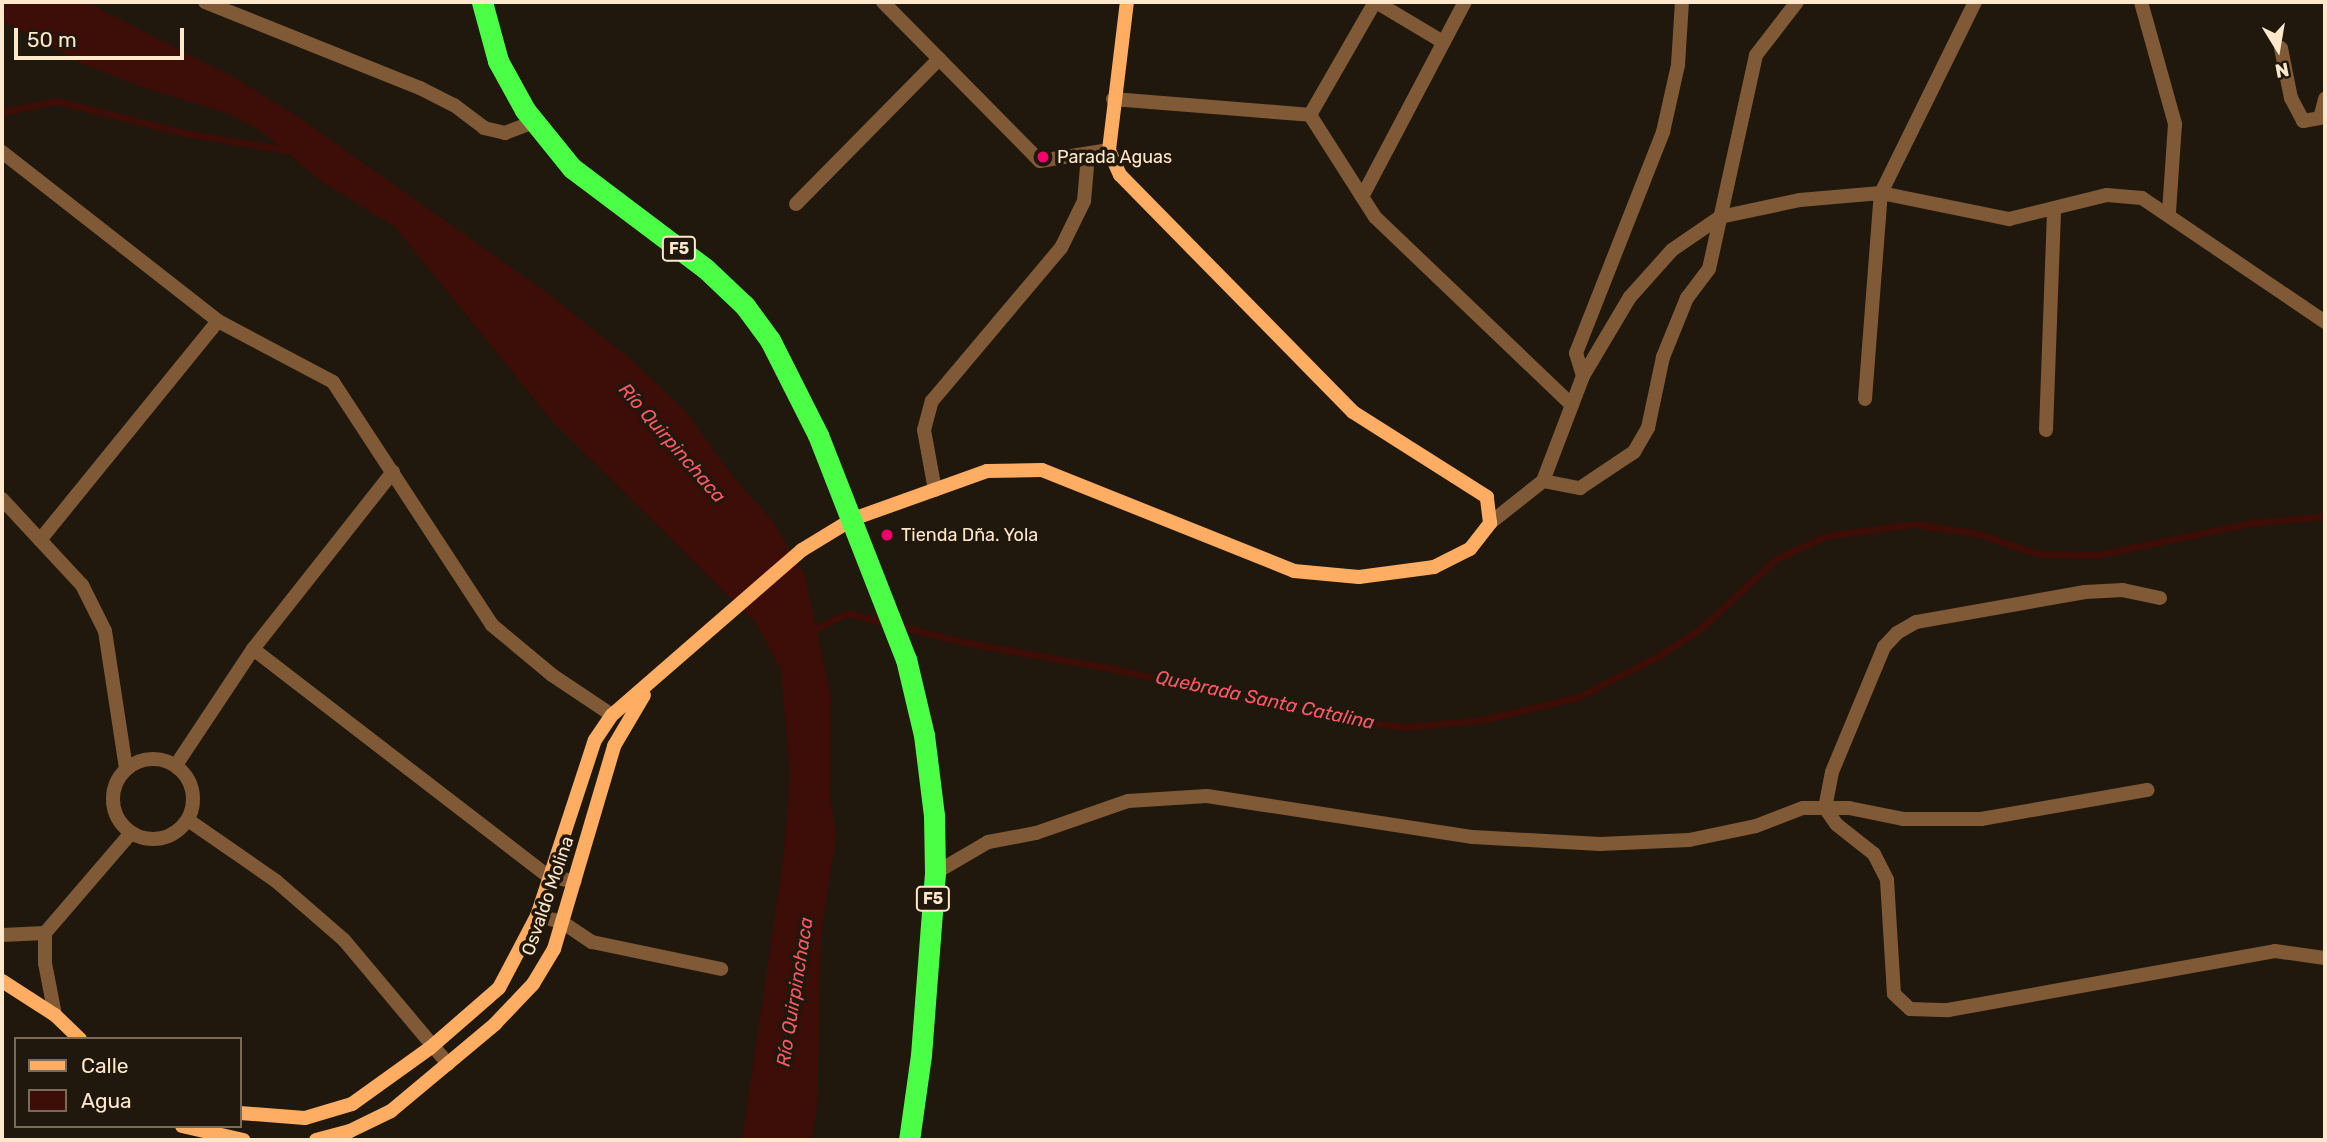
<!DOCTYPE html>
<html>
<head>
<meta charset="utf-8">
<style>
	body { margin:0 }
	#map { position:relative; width:2327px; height:1142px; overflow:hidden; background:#20180c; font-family:Rubik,sans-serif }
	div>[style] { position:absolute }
	.water>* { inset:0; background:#3d0d08 }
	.stream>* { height:7px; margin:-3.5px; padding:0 3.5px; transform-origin:3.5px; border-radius:3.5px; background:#3d0d08 }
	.street>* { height:14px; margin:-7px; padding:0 7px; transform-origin:7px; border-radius:7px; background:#805a36 }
	.street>.ring { margin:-7px; padding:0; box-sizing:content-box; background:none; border:14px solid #805a36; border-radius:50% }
	.secondary>* { height:14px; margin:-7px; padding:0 7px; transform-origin:7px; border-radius:7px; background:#ffad62 }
	.highway>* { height:21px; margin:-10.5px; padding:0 10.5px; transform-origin:10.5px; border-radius:10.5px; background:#4bff46 }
	.dots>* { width:19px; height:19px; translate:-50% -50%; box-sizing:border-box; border:4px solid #20180c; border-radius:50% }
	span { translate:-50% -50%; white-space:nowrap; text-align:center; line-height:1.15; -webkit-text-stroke:7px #20180c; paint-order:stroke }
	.shield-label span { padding:2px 5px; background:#20180c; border:2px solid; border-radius:5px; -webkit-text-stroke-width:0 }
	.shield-label { font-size:16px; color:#ffe8cb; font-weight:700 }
	.poi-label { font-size:18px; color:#ffe8cb }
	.left { translate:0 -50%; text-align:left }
	.street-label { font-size:18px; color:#ffe8cb }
	.water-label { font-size:19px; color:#ff5967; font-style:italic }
	.frame { position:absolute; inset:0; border:4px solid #ffe8cb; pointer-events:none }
	.legend { position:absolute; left:14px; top:1037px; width:228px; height:91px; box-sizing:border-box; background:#20180c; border:2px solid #796b58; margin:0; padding:9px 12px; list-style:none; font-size:21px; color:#ffe8cb }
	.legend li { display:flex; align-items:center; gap:14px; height:35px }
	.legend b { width:35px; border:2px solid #796b58 }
	.north { position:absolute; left:2243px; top:14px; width:70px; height:70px; -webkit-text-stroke:5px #20180c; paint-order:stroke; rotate:169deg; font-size:19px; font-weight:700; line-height:28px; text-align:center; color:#ffe8cb }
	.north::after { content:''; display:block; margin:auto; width:24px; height:32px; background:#ffe8cb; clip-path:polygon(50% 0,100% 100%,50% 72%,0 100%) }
	.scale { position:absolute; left:14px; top:28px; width:170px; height:32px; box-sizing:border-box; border:4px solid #ffe8cb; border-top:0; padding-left:9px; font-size:21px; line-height:24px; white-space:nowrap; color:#ffe8cb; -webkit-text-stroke:5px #20180c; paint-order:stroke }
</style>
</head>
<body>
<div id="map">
	<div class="water">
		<i style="clip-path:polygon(2px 2px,86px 2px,235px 78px,297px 116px,546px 292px,632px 360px,686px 412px,733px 477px,772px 520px,805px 576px,831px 697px,830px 795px,836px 835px,821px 935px,817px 1108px,812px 1140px,742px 1140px,783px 860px,790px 778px,781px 670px,756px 623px,553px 422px,395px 227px,321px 181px,262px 132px,233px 115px,142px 87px,81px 63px,2px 20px)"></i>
	</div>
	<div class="stream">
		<i style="left:2px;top:112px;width:56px;rotate:-11.3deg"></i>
		<i style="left:57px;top:101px;width:131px;rotate:14.1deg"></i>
		<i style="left:184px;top:133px;width:109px;rotate:9.5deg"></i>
		<i style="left:811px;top:631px;width:40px;rotate:-26.6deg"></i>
		<i style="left:847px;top:613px;width:124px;rotate:14deg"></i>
		<i style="left:967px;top:643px;width:144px;rotate:10deg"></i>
		<i style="left:1109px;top:668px;width:242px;rotate:12.4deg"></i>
		<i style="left:1345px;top:720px;width:61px;rotate:6.5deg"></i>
		<i style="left:1406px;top:727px;width:76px;rotate:-5.3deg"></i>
		<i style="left:1482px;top:720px;width:99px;rotate:-13.5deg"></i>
		<i style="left:1578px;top:697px;width:89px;rotate:-26.9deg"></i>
		<i style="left:1657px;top:657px;width:51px;rotate:-33.1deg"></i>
		<i style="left:1700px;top:629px;width:103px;rotate:-42.6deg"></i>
		<i style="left:1776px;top:559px;width:55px;rotate:-24.7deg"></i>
		<i style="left:1826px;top:536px;width:89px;rotate:-7.8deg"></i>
		<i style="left:1914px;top:524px;width:66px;rotate:8.7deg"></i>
		<i style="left:1979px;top:534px;width:62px;rotate:18.7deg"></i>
		<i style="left:2038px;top:554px;width:59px;rotate:1deg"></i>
		<i style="left:2097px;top:555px;width:157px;rotate:-11.7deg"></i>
		<i style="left:2251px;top:523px;width:74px;rotate:-5.4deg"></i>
	</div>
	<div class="street">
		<i style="left:205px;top:2px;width:232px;rotate:21.8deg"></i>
		<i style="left:420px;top:88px;width:38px;rotate:27deg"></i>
		<i style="left:454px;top:105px;width:38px;rotate:37deg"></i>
		<i style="left:484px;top:128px;width:22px;rotate:13deg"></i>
		<i style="left:505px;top:133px;width:31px;rotate:-21deg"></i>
		<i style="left:883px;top:2px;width:223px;rotate:45.4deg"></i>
		<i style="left:1040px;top:161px;width:70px;rotate:-9.1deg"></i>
		<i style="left:1376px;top:2px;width:78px;rotate:30.8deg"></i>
		<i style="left:2141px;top:2px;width:127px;rotate:74.4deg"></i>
		<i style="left:2175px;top:124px;width:89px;rotate:93.9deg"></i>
		<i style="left:2281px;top:48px;width:51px;rotate:78.7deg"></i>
		<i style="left:2291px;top:98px;width:26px;rotate:62deg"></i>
		<i style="left:2303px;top:121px;width:17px;rotate:-10deg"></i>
		<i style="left:2320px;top:118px;width:20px;rotate:-75deg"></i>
		<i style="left:1113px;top:99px;width:198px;rotate:4.6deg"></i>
		<i style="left:1310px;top:115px;width:130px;rotate:-60.1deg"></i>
		<i style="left:1310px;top:115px;width:121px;rotate:57.5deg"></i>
		<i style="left:1375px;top:217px;width:272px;rotate:43.7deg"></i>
		<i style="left:2px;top:152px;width:274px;rotate:38deg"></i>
		<i style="left:218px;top:321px;width:130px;rotate:27.9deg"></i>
		<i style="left:333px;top:382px;width:290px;rotate:56.8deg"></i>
		<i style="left:492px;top:625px;width:78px;rotate:39.8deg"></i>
		<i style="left:552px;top:675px;width:72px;rotate:33.7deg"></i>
		<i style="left:1362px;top:197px;width:221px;rotate:-62.2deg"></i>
		<i style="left:796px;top:204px;width:204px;rotate:-45.4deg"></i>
		<i style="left:1583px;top:376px;width:24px;rotate:-107deg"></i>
		<i style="left:1576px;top:353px;width:238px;rotate:-68.5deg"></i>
		<i style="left:1663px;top:132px;width:69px;rotate:-77.4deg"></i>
		<i style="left:1678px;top:65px;width:63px;rotate:-86.4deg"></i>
		<i style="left:1865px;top:399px;width:207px;rotate:-85.6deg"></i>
		<i style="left:1881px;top:193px;width:213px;rotate:-63.8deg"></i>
		<i style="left:2046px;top:430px;width:219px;rotate:-87.9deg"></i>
		<i style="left:1543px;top:481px;width:38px;rotate:11deg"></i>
		<i style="left:1580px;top:488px;width:65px;rotate:-33.7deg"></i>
		<i style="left:1634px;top:452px;width:28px;rotate:-60deg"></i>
		<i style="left:1648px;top:428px;width:73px;rotate:-78.1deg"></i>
		<i style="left:1663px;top:357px;width:64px;rotate:-67.9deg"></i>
		<i style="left:1687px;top:298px;width:36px;rotate:-53deg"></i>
		<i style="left:1709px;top:269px;width:219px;rotate:-77.6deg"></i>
		<i style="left:1756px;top:55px;width:67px;rotate:-52.3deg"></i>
		<i style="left:935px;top:490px;width:61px;rotate:-100.4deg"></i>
		<i style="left:924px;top:430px;width:30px;rotate:-75deg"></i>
		<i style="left:932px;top:401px;width:200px;rotate:-49.9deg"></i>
		<i style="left:1061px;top:248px;width:52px;rotate:-63.9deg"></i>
		<i style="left:1084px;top:201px;width:46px;rotate:-85deg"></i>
		<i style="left:2px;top:499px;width:117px;rotate:47.1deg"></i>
		<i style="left:82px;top:585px;width:51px;rotate:63.4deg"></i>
		<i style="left:105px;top:631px;width:140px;rotate:81.3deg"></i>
		<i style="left:1490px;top:523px;width:68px;rotate:-38.4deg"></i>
		<i style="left:1543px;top:481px;width:112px;rotate:-69.1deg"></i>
		<i style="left:1583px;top:376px;width:92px;rotate:-59.3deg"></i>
		<i style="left:1630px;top:297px;width:63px;rotate:-48.2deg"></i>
		<i style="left:1672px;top:250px;width:58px;rotate:-34.5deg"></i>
		<i style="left:1720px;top:217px;width:82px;rotate:-12deg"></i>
		<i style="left:1800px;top:200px;width:81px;rotate:-4.9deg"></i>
		<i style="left:1881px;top:193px;width:131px;rotate:11.5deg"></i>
		<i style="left:2009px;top:219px;width:101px;rotate:-13.8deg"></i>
		<i style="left:2107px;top:195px;width:35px;rotate:5deg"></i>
		<i style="left:2142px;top:198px;width:221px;rotate:34.1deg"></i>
		<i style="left:40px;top:540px;width:282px;rotate:-50.9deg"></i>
		<i style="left:2160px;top:598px;width:38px;rotate:-168deg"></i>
		<i style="left:2123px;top:590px;width:38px;rotate:177deg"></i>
		<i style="left:2085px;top:592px;width:172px;rotate:169.9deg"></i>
		<i style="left:1916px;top:622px;width:22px;rotate:150deg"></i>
		<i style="left:1897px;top:633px;width:19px;rotate:133deg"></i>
		<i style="left:1884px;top:647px;width:135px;rotate:112.6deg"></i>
		<i style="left:1832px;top:772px;width:37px;rotate:101deg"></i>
		<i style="left:1825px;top:808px;width:19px;rotate:55deg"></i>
		<i style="left:1836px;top:824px;width:48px;rotate:38.3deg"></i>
		<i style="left:1874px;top:854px;width:29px;rotate:63deg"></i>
		<i style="left:1887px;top:880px;width:114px;rotate:86.5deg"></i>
		<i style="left:1894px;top:994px;width:22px;rotate:43deg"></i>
		<i style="left:1910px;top:1009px;width:38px;rotate:2deg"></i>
		<i style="left:1948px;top:1010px;width:332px;rotate:-10.2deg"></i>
		<i style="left:2275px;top:951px;width:50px;rotate:8deg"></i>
		<i style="left:253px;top:649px;width:374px;rotate:37.6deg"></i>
		<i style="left:549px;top:877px;width:26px;rotate:9deg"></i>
		<i class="ring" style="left:113px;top:759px;width:66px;height:66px"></i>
		<i style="left:176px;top:765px;width:139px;rotate:-56.4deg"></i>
		<i style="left:253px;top:649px;width:226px;rotate:-51.7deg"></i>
		<i style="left:188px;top:820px;width:107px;rotate:34.7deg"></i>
		<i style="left:276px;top:881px;width:90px;rotate:40.9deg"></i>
		<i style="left:344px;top:940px;width:162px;rotate:50deg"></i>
		<i style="left:935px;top:873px;width:61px;rotate:-30.3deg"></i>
		<i style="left:988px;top:842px;width:49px;rotate:-10.6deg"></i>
		<i style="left:1036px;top:833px;width:97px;rotate:-19.2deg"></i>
		<i style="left:1128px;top:801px;width:79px;rotate:-3.6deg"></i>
		<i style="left:1207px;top:796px;width:269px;rotate:8.8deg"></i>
		<i style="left:1473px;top:837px;width:127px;rotate:3.2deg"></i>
		<i style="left:1600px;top:844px;width:89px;rotate:-2.6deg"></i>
		<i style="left:1689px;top:840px;width:68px;rotate:-11.8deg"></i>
		<i style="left:1756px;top:826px;width:50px;rotate:-21deg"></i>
		<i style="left:1803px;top:808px;width:46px"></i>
		<i style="left:1849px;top:808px;width:55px;rotate:11.5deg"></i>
		<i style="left:1903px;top:819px;width:78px"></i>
		<i style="left:1981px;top:819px;width:169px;rotate:-9.9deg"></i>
		<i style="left:537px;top:916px;width:26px;rotate:13deg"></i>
		<i style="left:562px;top:922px;width:36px;rotate:34deg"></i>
		<i style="left:592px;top:942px;width:132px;rotate:11.8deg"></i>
		<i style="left:2px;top:935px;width:43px;rotate:-2.7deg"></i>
		<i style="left:55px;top:1015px;width:53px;rotate:-100.9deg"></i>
		<i style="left:45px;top:963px;width:30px;rotate:-90deg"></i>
		<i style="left:45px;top:933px;width:132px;rotate:-49.3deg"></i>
	</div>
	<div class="secondary">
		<i style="left:2px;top:981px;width:63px;rotate:32.7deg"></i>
		<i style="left:55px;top:1015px;width:35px;rotate:44deg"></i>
		<i style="left:240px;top:1113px;width:65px;rotate:4.4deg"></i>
		<i style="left:305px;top:1118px;width:49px;rotate:-16.6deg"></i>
		<i style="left:352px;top:1104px;width:96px;rotate:-35.7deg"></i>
		<i style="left:430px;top:1048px;width:91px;rotate:-41deg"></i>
		<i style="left:499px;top:988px;width:81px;rotate:-62.2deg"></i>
		<i style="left:537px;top:916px;width:185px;rotate:-71.8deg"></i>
		<i style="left:595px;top:740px;width:30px;rotate:-56deg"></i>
		<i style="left:612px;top:715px;width:252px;rotate:-41deg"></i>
		<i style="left:802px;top:550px;width:60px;rotate:-31.3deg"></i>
		<i style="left:853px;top:519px;width:142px;rotate:-19.7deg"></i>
		<i style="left:987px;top:471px;width:55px;rotate:-1deg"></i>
		<i style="left:1042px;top:470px;width:271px;rotate:21.8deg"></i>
		<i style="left:1294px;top:571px;width:65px;rotate:5.3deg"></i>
		<i style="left:1359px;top:577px;width:76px;rotate:-7.6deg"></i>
		<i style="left:1434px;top:567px;width:40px;rotate:-26.6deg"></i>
		<i style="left:1470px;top:549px;width:33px;rotate:-52deg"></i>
		<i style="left:1490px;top:523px;width:26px;rotate:-97deg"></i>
		<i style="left:1487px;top:497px;width:159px;rotate:-147.6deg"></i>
		<i style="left:1353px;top:412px;width:332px;rotate:-134.5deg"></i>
		<i style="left:1120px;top:175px;width:27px;rotate:-114deg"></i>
		<i style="left:1109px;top:150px;width:149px;rotate:-83.1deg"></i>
		<i style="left:182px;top:1126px;width:63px;rotate:12.9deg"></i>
		<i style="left:316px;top:1140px;width:35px;rotate:-15deg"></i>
		<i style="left:350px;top:1131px;width:46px;rotate:-26deg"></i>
		<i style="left:391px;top:1111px;width:136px;rotate:-39.9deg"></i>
		<i style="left:495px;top:1024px;width:55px;rotate:-46.5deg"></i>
		<i style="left:533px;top:984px;width:41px;rotate:-59deg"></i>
		<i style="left:554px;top:949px;width:212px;rotate:-73.5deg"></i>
		<i style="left:614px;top:746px;width:59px;rotate:-59.5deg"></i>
	</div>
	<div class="highway">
		<i style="left:482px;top:2px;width:61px;rotate:74.8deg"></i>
		<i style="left:498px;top:61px;width:56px;rotate:61.1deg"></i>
		<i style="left:525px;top:110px;width:75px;rotate:51deg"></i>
		<i style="left:572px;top:168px;width:168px;rotate:37deg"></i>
		<i style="left:706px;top:269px;width:54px;rotate:43.5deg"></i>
		<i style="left:745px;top:306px;width:42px;rotate:53.7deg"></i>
		<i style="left:770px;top:340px;width:106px;rotate:63.2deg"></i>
		<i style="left:818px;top:435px;width:241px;rotate:68.6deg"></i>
		<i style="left:906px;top:659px;width:78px;rotate:76.7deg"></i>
		<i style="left:924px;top:735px;width:81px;rotate:82.9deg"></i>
		<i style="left:934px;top:815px;width:58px;rotate:89deg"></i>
		<i style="left:935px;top:873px;width:183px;rotate:94.4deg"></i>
		<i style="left:921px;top:1055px;width:86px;rotate:98deg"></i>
	</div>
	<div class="dots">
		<i style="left:1043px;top:157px;background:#f6006e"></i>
		<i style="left:887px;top:535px;background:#f6006e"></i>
	</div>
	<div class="shield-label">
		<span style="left:679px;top:249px">F5</span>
		<span style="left:933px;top:899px">F5</span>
	</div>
	<div class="poi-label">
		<span class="left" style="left:1057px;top:157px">Parada Aguas</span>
		<span class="left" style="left:901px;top:535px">Tienda Dña. Yola</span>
	</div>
	<div class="street-label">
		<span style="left:548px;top:896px;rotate:-71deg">Osvaldo Molina</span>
	</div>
	<div class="water-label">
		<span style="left:672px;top:443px;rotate:49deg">Río Quirpinchaca</span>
		<span style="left:1265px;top:700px;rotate:12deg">Quebrada Santa Catalina</span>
		<span style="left:795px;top:992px;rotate:-81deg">Río Quirpinchaca</span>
	</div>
	<div class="frame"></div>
	<ul class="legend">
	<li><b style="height:9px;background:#ffad62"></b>Calle</li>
	<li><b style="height:19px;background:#3d0d08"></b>Agua</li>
	</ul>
	<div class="north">N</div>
	<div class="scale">50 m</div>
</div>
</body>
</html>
